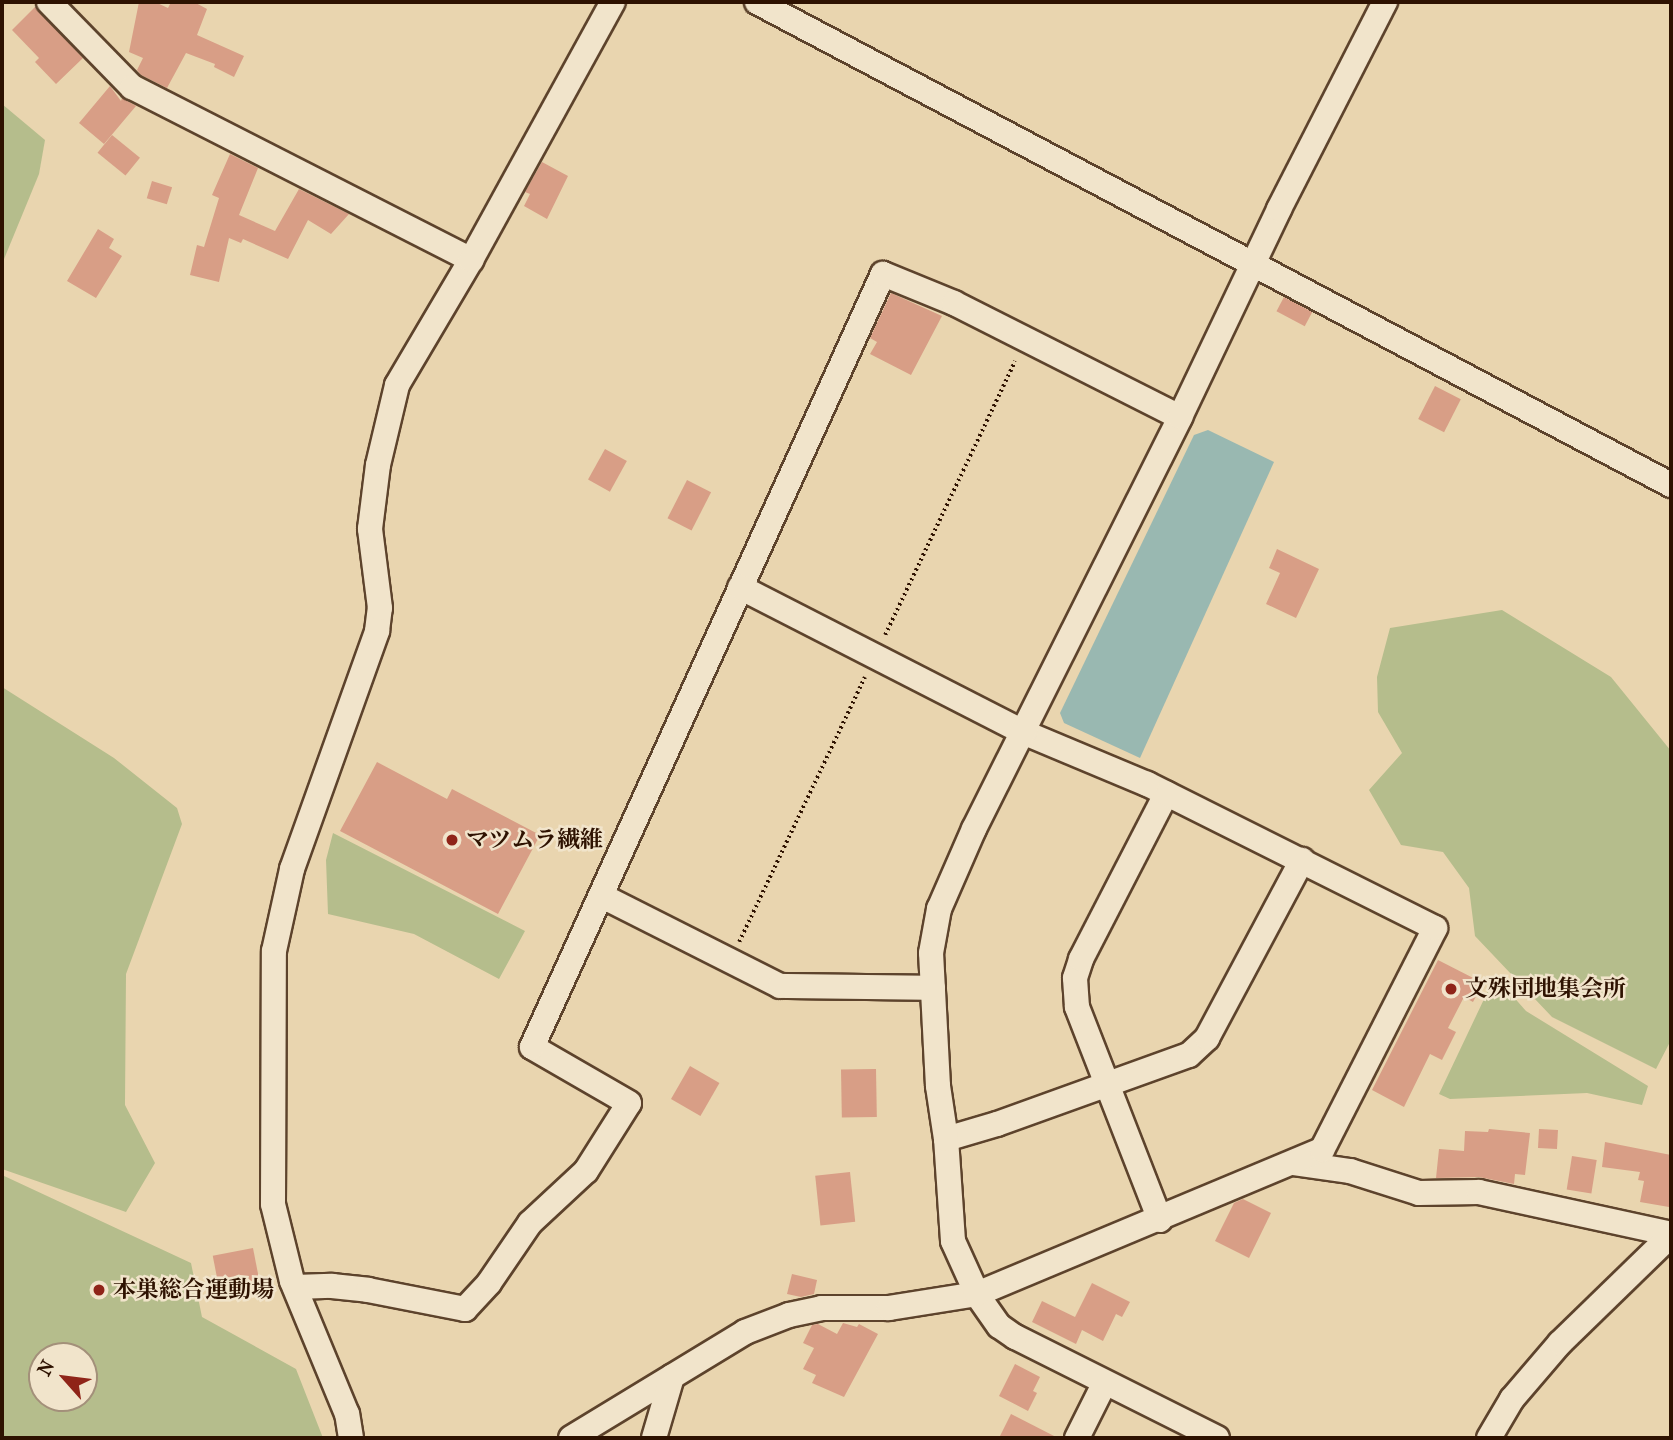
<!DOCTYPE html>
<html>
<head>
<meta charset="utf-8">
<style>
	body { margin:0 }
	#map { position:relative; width:1673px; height:1440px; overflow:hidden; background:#e9d5af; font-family:"IM FELL French Canon","Noto Serif JP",serif }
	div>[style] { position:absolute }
	.green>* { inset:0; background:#b5bd8c }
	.water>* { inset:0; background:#99b8b1 }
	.building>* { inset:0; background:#d89e86; transform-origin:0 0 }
	.path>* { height:3.5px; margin-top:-1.75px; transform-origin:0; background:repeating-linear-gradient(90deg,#2e1201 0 2px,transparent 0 5.5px) }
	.roads { filter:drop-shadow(2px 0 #5d432c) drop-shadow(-2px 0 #5d432c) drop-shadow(0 2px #5d432c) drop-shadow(0 -2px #5d432c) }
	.minor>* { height:24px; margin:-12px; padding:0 12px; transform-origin:12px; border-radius:12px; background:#f1e4cb }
	.dots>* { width:19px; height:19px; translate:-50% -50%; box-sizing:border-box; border:4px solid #f1e4cb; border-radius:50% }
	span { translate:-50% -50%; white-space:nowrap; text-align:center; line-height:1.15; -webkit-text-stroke:5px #f1e4cb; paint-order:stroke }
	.poi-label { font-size:23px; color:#2e1201; font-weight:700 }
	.left { translate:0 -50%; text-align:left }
	.frame { position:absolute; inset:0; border:4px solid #2e1201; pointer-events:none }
	.north { position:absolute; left:28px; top:1342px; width:70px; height:70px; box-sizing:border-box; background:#f1e4cb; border:2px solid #a3907a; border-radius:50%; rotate:298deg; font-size:19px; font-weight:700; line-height:28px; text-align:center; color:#2e1201 }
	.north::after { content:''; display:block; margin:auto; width:24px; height:32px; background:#8f2418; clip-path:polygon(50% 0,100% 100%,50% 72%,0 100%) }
</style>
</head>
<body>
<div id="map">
	<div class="green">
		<i style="clip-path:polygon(2px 104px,45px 140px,39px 174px,2px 264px)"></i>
		<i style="clip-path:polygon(1502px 610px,1611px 677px,1671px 751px,1671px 1040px,1656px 1069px,1552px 1017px,1475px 936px,1469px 888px,1443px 852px,1401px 845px,1369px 790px,1402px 753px,1378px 712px,1377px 677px,1390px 628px)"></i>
		<i style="clip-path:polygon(2px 687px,114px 758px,177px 808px,182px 824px,126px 974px,125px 1105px,155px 1163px,126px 1212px,2px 1169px)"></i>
		<i style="clip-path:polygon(333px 833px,525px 931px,499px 979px,414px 934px,328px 914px,326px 860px)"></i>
		<i style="clip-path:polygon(1495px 976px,1526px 1011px,1648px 1086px,1642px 1105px,1587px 1093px,1450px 1099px,1439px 1094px)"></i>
		<i style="clip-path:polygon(evenodd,2px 1175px,191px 1263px,202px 1317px,296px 1369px,323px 1438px,2px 1438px,2px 1175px,84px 1356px,84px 1398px,42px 1398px,42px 1356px,84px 1356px)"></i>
	</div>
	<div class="water">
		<i style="clip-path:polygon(1208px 430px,1274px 462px,1140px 758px,1064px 723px,1060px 713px,1194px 435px)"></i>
	</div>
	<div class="building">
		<i style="clip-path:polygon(139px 2px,155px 2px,168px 8px,171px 2px,194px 2px,207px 9px,197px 35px,244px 56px,234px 77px,214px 67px,215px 64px,186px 53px,167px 88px,141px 75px,137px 70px,143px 58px,129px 52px)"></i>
		<i style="clip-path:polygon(35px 7px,83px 58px,56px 84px,35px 62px,39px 58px,12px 30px)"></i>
		<i style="clip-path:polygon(110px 86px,121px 101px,122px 98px,136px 106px,104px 144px,79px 123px)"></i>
		<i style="left:112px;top:135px;width:36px;height:23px;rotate:39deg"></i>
		<i style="clip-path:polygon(230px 154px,258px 168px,239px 215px,275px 231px,299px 189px,349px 214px,331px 234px,308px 220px,288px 259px,243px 239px,241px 243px,229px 238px,219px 282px,190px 275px,197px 245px,204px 247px,219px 198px,212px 195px)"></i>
		<i style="clip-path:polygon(542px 162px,568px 176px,547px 219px,524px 206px,530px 194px,525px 192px)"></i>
		<i style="left:152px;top:181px;width:21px;height:18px;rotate:17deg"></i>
		<i style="clip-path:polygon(98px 229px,114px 239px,109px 248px,122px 256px,96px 298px,67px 281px)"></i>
		<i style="clip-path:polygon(891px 293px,942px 316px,911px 375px,870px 354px,877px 342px,870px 338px)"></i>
		<i style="left:1284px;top:297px;width:32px;height:16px;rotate:28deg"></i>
		<i style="left:1435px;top:386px;width:29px;height:37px;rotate:27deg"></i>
		<i style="left:605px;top:449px;width:25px;height:35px;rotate:29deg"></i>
		<i style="left:687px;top:480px;width:27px;height:43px;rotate:27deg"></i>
		<i style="clip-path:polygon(1277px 549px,1319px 569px,1296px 618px,1266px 604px,1280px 573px,1269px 568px)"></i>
		<i style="clip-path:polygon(377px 762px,447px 799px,452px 789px,540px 835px,498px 914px,340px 831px)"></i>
		<i style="clip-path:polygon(1438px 960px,1483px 983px,1473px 1002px,1464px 997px,1448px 1028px,1456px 1032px,1442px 1060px,1430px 1054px,1404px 1107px,1372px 1090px)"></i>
		<i style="left:690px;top:1066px;width:34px;height:38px;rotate:30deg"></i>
		<i style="left:876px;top:1069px;width:48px;height:35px;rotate:89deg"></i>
		<i style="clip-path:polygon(1489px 1129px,1530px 1133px,1525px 1175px,1515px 1174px,1514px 1184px,1479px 1177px,1436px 1178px,1439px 1149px,1464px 1151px,1465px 1131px,1488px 1132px)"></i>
		<i style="left:1539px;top:1129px;width:19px;height:19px;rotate:3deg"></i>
		<i style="clip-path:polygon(1605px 1142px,1671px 1155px,1669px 1207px,1640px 1202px,1644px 1181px,1638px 1180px,1640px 1172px,1602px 1167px)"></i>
		<i style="left:1572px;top:1156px;width:25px;height:34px;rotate:9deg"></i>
		<i style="left:850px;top:1172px;width:50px;height:35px;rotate:84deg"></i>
		<i style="clip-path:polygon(1243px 1199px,1271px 1213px,1249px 1258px,1215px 1241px,1234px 1203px)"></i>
		<i style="left:253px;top:1248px;width:44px;height:41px;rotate:79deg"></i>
		<i style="clip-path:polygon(792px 1274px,817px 1280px,814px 1294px,801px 1297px,787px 1294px)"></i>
		<i style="clip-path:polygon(1092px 1283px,1130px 1302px,1122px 1317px,1116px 1314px,1103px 1341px,1082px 1330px,1076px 1344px,1032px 1322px,1042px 1301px,1075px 1317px)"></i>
		<i style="clip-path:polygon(843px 1323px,857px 1327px,859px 1324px,878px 1334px,844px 1397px,812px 1383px,816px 1375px,803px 1369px,814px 1348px,803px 1343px,812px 1325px,818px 1324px,837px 1334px)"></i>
		<i style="clip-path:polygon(1015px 1364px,1040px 1377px,1033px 1391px,1037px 1393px,1028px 1411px,999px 1396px)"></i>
		<i style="clip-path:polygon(1011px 1414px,1058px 1438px,999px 1438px)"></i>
	</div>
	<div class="path">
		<i style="left:885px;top:635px;width:303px;rotate:-64.6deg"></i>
		<i style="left:739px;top:942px;width:293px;rotate:-64.6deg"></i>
	</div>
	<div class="roads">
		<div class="minor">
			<i style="left:49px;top:2px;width:119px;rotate:45.7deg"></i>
			<i style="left:132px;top:87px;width:381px;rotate:27deg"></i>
			<i style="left:757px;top:2px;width:1034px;rotate:27.85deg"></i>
			<i style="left:602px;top:896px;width:199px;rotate:26.8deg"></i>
			<i style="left:780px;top:986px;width:153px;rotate:0.7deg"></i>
			<i style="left:946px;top:1139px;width:53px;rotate:-16.4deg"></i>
			<i style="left:997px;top:1124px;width:204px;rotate:-19.8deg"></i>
			<i style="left:1189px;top:1055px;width:25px;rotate:-43deg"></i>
			<i style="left:1207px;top:1038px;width:202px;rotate:-61.9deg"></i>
			<i style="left:1294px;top:1163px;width:57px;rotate:8.1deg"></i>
			<i style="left:1350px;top:1171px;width:72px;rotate:17.7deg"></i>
			<i style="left:1419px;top:1193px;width:60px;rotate:-1deg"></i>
			<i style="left:1479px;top:1192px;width:197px;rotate:12.3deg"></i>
			<i style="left:1160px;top:1220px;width:229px;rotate:-111.3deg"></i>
			<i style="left:1077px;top:1007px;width:29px;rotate:-94deg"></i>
			<i style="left:1075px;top:978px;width:20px;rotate:-72deg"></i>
			<i style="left:1081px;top:959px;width:186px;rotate:-62.7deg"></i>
			<i style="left:295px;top:1287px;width:37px;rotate:-2deg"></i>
			<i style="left:332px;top:1286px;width:36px;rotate:6deg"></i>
			<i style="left:368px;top:1290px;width:99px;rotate:11.1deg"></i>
			<i style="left:465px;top:1309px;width:35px;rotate:-47deg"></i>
			<i style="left:489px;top:1283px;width:73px;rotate:-55.7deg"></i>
			<i style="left:530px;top:1223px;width:76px;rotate:-42.9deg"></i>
			<i style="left:586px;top:1171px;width:80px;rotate:-57.7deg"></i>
			<i style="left:629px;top:1103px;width:112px;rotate:-150deg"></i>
			<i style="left:532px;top:1047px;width:849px;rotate:-65.58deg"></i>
			<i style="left:883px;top:274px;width:77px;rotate:22.2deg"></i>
			<i style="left:954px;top:303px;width:253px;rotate:26.8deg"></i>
			<i style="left:351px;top:1438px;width:24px;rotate:-99deg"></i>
			<i style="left:347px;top:1414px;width:144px;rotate:-112.5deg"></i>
			<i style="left:292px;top:1281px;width:79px;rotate:-103.9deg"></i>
			<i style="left:273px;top:1204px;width:253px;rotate:-89.8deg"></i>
			<i style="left:274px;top:951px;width:84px;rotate:-77.6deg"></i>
			<i style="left:292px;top:869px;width:253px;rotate:-70.3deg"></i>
			<i style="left:377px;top:631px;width:23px;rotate:-83deg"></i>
			<i style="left:380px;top:608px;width:80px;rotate:-97.2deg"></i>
			<i style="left:370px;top:529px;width:64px;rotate:-82.9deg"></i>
			<i style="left:378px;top:465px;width:82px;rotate:-76.6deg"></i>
			<i style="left:397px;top:385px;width:145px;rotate:-59.4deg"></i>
			<i style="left:471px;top:260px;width:294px;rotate:-61.2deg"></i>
			<i style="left:571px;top:1438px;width:204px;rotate:-31.3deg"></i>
			<i style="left:745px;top:1332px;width:47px;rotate:-21.1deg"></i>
			<i style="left:789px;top:1315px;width:33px;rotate:-12deg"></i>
			<i style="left:821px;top:1308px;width:68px"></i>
			<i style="left:889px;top:1308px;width:89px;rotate:-9deg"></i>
			<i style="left:977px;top:1294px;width:374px;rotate:-22.7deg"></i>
			<i style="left:1322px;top:1150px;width:249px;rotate:-63deg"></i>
			<i style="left:1435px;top:928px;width:322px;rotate:-153.4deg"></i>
			<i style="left:1147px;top:784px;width:132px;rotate:-157.3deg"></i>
			<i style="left:1025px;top:733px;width:320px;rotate:-152.9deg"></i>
			<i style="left:654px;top:1438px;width:64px;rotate:-73.6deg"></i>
			<i style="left:1077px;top:1438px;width:60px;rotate:-63.4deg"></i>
			<i style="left:1217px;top:1438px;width:226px;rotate:-153.4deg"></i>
			<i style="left:1015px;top:1337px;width:19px;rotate:-145deg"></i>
			<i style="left:999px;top:1326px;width:39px;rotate:-125deg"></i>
			<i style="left:977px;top:1294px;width:58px;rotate:-114.4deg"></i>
			<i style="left:953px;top:1241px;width:102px;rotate:-93.9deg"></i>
			<i style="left:946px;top:1139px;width:54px;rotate:-98.6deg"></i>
			<i style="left:938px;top:1086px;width:133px;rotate:-93deg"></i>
			<i style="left:931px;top:953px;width:45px;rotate:-79.7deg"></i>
			<i style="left:939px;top:909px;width:87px;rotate:-66.4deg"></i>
			<i style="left:974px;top:829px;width:461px;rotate:-63.4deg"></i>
			<i style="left:1180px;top:417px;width:230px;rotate:-64.5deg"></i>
			<i style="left:1279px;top:209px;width:233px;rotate:-62.9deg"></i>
			<i style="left:1489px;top:1438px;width:45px;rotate:-59.5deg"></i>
			<i style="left:1512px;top:1399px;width:74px;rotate:-49.4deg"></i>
			<i style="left:1560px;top:1343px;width:155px;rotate:-44.2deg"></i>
		</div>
	</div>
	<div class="dots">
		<i style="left:452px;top:840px;background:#8f2418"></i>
		<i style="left:1451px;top:989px;background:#8f2418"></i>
		<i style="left:99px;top:1290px;background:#8f2418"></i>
	</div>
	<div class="poi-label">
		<span class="left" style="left:466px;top:840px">マツムラ繊維</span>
		<span class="left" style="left:1465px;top:989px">文殊団地集会所</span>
		<span class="left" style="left:113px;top:1290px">本巣総合運動場</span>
	</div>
	<div class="frame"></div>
	<div class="north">N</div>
</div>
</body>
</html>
